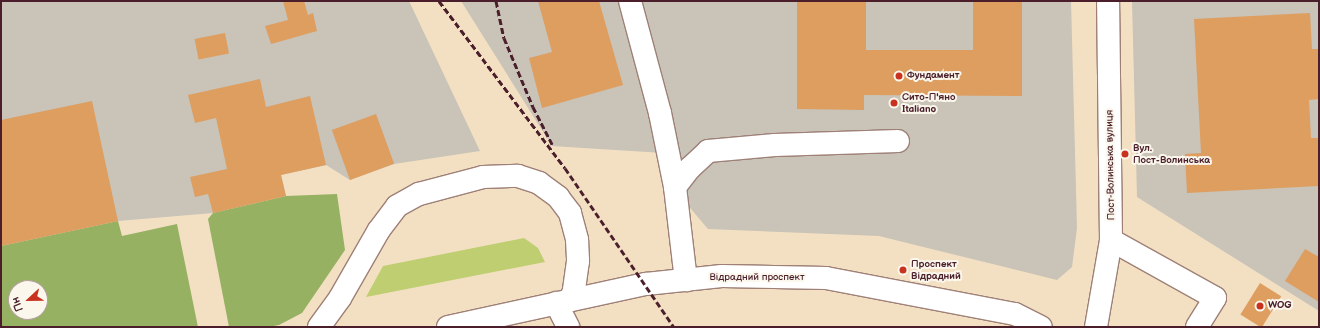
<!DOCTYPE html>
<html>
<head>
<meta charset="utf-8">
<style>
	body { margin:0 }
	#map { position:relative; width:1320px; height:328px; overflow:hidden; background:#f3e0c3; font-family:"Balsamiq Sans",sans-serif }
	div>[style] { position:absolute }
	.industrial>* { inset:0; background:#c9c3b8 }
	.green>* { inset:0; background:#bece70 }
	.forest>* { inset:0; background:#96b162 }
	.building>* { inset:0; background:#dd9e60; transform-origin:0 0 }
	.roads { filter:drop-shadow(1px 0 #9e8077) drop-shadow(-1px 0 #9e8077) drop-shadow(0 1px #9e8077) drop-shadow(0 -1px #9e8077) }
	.minor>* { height:22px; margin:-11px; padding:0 11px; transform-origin:11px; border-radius:11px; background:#fff }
	.major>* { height:22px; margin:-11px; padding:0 11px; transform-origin:11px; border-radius:11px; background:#fff }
	.rail>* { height:3px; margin-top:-1.5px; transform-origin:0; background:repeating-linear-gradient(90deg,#4a1f2b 0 6px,transparent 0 9px) }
	.dots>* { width:11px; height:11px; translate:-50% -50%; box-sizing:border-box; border:2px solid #fbf7ec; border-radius:50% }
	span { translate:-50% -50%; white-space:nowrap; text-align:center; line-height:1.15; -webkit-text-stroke:4px #fbf7ec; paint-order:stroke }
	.poi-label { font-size:10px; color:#4a1f2b; font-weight:700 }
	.left { translate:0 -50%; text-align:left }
	.street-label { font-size:10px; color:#4a1f2b }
	.frame { position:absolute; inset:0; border:2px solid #4a1f2b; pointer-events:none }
	.north { position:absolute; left:8px; top:280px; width:40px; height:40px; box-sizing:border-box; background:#fbf7ec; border:1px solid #b4a19f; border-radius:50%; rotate:248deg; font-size:11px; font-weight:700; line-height:16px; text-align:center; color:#4a1f2b }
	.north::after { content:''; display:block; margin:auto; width:14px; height:18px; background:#c8321e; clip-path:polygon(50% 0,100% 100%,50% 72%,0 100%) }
</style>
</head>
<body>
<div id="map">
	<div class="industrial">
		<i style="clip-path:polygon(1px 1px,409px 1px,480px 151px,394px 164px,350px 180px,326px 165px,281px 175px,286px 196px,213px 213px,118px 221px,1px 246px)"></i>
		<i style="clip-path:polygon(461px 1px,1071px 1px,1077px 228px,1072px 267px,1057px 280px,879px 236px,708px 229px,686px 203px,679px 154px,552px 146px)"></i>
		<i style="clip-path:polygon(1132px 1px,1319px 1px,1319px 311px,1137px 197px)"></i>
	</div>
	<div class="green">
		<i style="clip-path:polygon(524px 238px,538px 248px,545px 262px,366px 297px,383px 266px)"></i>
	</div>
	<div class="forest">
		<i style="clip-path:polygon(337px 194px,345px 250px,302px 313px,279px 325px,268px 327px,229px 327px,208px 219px,213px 213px,286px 196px)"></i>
		<i style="clip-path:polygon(evenodd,118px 221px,122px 236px,177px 224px,198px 327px,1px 327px,1px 246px,118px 221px,16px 288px,40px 288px,40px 312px,16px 312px,16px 288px)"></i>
	</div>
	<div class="building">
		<i style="clip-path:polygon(283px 1px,304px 1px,308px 15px,313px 13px,317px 31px,271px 44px,265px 26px,288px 20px)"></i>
		<i style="clip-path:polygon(538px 1px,599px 1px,623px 85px,542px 108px,529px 58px,552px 52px)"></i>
		<i style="clip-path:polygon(797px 1px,866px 1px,866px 50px,973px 50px,973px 1px,1022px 1px,1022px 96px,864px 95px,864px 110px,797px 109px)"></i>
		<i style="clip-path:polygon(1310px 13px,1312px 49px,1319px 49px,1319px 99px,1309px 100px,1311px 138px,1319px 138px,1319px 186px,1187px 193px,1185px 154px,1201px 153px,1194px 19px)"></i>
		<i style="left:225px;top:33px;width:21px;height:31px;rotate:79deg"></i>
		<i style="clip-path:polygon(260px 79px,266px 107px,310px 96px,326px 165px,281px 175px,286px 196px,213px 213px,208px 194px,195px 197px,190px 177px,227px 169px,216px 118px,195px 123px,188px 95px)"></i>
		<i style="clip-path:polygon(92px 101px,118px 221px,1px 246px,1px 120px)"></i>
		<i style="left:376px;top:114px;width:53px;height:47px;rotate:70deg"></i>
		<i style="clip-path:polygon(1305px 249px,1319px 257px,1319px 302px,1285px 281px)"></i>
		<i style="left:1260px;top:283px;width:25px;height:37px;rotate:32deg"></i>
	</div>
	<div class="roads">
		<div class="minor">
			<i style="left:630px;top:1px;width:116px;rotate:75deg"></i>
			<i style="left:660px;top:113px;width:76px;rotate:78.5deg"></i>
			<i style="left:675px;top:187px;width:94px;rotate:83.3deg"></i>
			<i style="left:675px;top:187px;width:24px;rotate:-52deg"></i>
			<i style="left:690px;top:168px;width:25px;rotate:-43deg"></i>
			<i style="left:708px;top:151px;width:67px;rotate:-5.1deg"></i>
			<i style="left:775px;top:145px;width:123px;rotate:-1.9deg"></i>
			<i style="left:1111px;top:240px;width:119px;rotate:29.1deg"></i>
			<i style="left:1215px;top:298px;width:34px;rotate:122deg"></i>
			<i style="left:556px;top:303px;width:27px;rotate:63deg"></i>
			<i style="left:319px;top:327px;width:36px;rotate:-54deg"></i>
			<i style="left:340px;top:298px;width:78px;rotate:-60.2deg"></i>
			<i style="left:379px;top:230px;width:30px;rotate:-53deg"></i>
			<i style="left:397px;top:206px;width:25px;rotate:-29deg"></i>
			<i style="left:419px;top:194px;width:66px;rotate:-14.9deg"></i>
			<i style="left:483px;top:177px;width:35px;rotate:-2deg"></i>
			<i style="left:518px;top:176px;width:22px;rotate:18deg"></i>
			<i style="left:539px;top:183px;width:24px;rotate:36deg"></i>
			<i style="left:558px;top:197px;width:20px;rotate:53deg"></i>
			<i style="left:570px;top:213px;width:28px;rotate:75deg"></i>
			<i style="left:577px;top:240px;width:21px;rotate:87deg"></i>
			<i style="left:578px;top:261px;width:30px;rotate:98deg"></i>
			<i style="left:574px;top:291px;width:10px;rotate:114deg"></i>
			<i style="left:1096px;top:327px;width:88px;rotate:-80.2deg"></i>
			<i style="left:1111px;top:240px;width:239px;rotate:-90.7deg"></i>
		</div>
		<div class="major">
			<i style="left:448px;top:327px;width:203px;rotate:-12.3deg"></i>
			<i style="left:646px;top:284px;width:76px;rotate:-6deg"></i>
			<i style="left:722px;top:276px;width:104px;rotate:1.1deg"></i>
			<i style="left:826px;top:278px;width:192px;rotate:10.8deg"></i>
			<i style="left:1015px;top:314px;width:29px;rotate:27deg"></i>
		</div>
	</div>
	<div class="rail">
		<i style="left:439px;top:1px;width:209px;rotate:53deg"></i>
		<i style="left:565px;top:168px;width:193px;rotate:55.6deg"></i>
		<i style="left:496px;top:1px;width:38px;rotate:78deg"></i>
		<i style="left:504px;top:38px;width:75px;rotate:67.2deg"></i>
		<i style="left:533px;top:107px;width:42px;rotate:62.8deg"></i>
	</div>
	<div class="dots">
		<i style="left:899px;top:76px;background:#c8321e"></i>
		<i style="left:894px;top:103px;background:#c8321e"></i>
		<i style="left:1125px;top:154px;background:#c8321e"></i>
		<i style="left:903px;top:270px;background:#c8321e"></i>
		<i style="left:1260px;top:306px;background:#c8321e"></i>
	</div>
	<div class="poi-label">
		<span class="left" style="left:907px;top:76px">Фундамент</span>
		<span class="left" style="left:902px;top:103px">Сито-П'яно<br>Italiano</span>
		<span class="left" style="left:1133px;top:154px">Вул.<br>Пост-Волинська</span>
		<span class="left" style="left:911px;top:270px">Проспект<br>Відрадний</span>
		<span class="left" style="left:1268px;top:306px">WOG</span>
	</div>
	<div class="street-label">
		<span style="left:1111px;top:165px;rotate:-91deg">Пост-Волинська вулиця</span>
		<span style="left:757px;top:278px">Відрадний проспект</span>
	</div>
	<div class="frame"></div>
	<div class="north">Пн</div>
</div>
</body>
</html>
